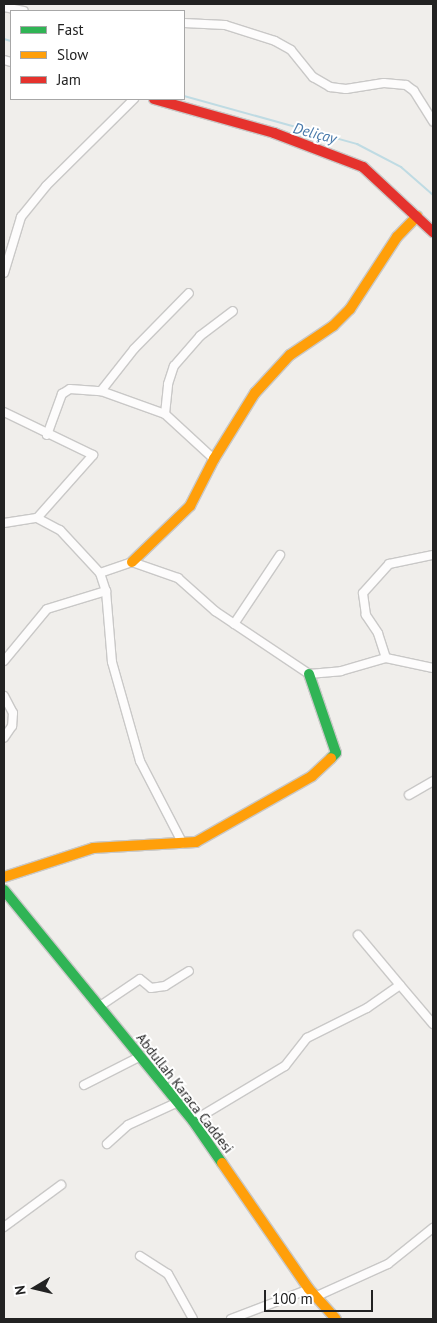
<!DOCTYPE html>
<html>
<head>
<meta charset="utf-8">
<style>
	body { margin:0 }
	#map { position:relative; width:437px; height:1323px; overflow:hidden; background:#f0eeeb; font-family:"PT Sans",sans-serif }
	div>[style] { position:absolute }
	.stream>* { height:2px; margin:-1px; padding:0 1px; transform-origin:1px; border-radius:1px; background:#bfdbe3 }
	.roads { filter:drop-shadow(1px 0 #c9c8c7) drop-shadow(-1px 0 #c9c8c7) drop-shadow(0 1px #c9c8c7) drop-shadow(0 -1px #c9c8c7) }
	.street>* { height:8px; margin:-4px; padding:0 4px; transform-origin:4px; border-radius:4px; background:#fdfcfc }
	.fast>* { height:10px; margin:-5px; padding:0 5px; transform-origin:5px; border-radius:5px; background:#30b455 }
	.slow>* { height:10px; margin:-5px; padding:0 5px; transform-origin:5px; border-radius:5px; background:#ff9f0a }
	.jam>* { height:10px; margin:-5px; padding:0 5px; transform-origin:5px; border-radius:5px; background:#e5322d }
	span { translate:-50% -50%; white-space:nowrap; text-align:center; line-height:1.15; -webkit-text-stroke:4px #fff; paint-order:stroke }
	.street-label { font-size:14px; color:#222 }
	.water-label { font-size:15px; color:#4a7aab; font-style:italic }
	.frame { position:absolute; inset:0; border:5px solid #222; pointer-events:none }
	.legend { position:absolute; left:10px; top:10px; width:175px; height:90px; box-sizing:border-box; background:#fff; border:1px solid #a7a7a7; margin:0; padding:6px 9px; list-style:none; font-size:15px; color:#222 }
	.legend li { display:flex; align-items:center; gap:10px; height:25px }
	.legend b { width:25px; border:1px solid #a7a7a7 }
	.north { position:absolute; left:10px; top:1263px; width:50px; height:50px; -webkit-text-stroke:4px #fff; paint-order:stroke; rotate:261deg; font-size:14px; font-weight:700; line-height:20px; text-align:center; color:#222 }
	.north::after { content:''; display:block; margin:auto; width:18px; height:22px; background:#222; clip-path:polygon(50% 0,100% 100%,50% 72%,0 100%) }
	.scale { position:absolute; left:264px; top:1290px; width:109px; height:22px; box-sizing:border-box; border:2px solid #222; border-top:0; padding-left:6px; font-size:15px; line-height:18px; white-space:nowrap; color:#222; -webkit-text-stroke:4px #fff; paint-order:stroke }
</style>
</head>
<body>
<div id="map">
	<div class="stream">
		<i style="left:4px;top:39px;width:7px;rotate:16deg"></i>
		<i style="left:184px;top:96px;width:180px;rotate:15.5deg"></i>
		<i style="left:357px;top:144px;width:50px;rotate:27.6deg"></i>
		<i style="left:401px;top:167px;width:43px;rotate:41.2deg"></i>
	</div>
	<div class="roads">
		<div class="street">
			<i style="left:4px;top:7px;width:20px;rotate:11deg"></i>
			<i style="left:184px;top:23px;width:41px;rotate:2.8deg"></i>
			<i style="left:225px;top:25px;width:52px;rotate:17.7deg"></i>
			<i style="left:275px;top:41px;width:18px;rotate:29deg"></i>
			<i style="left:291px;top:50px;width:35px;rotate:51deg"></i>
			<i style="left:313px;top:77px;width:20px;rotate:30deg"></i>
			<i style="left:330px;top:87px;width:16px;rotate:7deg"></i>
			<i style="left:346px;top:89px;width:38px;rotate:-9deg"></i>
			<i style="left:384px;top:83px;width:22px;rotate:5deg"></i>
			<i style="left:406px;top:85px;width:10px;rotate:37deg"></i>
			<i style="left:414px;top:91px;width:36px;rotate:58deg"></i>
			<i style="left:4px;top:60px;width:7px;rotate:16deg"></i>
			<i style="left:4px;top:273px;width:59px;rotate:-73.1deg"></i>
			<i style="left:21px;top:217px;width:40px;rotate:-51deg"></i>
			<i style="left:46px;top:186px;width:124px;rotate:-44.7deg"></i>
			<i style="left:101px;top:391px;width:53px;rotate:-51.8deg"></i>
			<i style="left:134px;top:349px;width:78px;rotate:-45.5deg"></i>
			<i style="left:4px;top:412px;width:99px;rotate:25.8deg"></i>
			<i style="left:93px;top:455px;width:84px;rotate:131.6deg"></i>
			<i style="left:165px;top:414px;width:30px;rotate:-84deg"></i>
			<i style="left:168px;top:384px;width:19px;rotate:-72deg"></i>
			<i style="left:174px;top:366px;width:40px;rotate:-49deg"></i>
			<i style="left:200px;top:336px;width:41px;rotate:-37.1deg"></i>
			<i style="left:47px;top:435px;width:44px;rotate:-69.9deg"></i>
			<i style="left:62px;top:394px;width:9px;rotate:-32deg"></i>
			<i style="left:70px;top:389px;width:31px;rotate:4deg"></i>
			<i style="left:101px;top:391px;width:68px;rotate:19.8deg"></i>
			<i style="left:165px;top:414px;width:67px;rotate:42.6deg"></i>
			<i style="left:4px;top:523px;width:33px;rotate:-9deg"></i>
			<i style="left:37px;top:518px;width:26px;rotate:28deg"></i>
			<i style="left:60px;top:530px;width:59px;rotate:47.1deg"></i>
			<i style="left:100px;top:573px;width:19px;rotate:72deg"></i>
			<i style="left:106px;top:591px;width:71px;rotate:85.2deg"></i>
			<i style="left:112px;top:662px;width:103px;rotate:74.2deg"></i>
			<i style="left:140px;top:761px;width:93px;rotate:62.6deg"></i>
			<i style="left:100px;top:573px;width:34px;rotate:-19deg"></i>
			<i style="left:132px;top:562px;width:49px;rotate:19.2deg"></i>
			<i style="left:178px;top:578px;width:50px;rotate:41.7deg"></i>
			<i style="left:215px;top:611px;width:113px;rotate:33.8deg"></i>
			<i style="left:309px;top:674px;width:32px;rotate:-5deg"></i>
			<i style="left:341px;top:671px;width:47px;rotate:-16.1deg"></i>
			<i style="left:386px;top:658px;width:48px;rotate:12deg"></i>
			<i style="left:234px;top:624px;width:83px;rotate:-56.3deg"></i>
			<i style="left:386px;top:658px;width:26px;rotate:-108deg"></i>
			<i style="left:378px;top:633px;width:22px;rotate:-124deg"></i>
			<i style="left:366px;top:615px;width:22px;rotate:-98deg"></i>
			<i style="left:363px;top:593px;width:39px;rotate:-48deg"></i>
			<i style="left:389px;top:564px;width:45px;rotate:-11.6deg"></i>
			<i style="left:4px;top:661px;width:67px;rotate:-50.4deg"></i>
			<i style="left:47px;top:609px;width:62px;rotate:-17deg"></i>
			<i style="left:4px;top:696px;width:19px;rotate:62deg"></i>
			<i style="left:13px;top:713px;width:13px;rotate:94deg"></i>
			<i style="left:12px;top:726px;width:14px;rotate:124deg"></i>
			<i style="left:409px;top:795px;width:28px;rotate:-30deg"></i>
			<i style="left:358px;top:935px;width:65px;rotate:50deg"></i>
			<i style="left:100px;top:1006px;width:48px;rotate:-34deg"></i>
			<i style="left:140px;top:979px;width:14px;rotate:39deg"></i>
			<i style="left:151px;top:988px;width:14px;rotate:-8deg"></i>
			<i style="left:165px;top:986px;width:28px;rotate:-32deg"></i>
			<i style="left:84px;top:1085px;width:64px;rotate:-27deg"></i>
			<i style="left:193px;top:1121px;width:107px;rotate:-30.9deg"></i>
			<i style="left:285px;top:1066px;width:36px;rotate:-52deg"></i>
			<i style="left:307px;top:1038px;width:67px;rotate:-26.6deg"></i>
			<i style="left:367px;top:1008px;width:40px;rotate:-34.9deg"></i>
			<i style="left:400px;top:985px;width:51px;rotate:49.8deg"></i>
			<i style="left:107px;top:1144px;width:28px;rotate:-42deg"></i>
			<i style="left:128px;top:1125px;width:55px;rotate:-24.7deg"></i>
			<i style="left:4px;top:1227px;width:71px;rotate:-36.4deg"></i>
			<i style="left:140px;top:1256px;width:33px;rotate:33deg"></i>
			<i style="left:168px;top:1274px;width:51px;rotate:60.9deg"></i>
			<i style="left:317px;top:1296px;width:78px;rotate:-24.3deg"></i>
			<i style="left:388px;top:1264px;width:58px;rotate:-38.7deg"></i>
			<i style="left:231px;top:1319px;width:84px;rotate:-21deg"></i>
		</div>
		<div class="fast">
			<i style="left:309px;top:674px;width:83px;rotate:71.1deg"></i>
			<i style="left:336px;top:753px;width:7px;rotate:135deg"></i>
			<i style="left:4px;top:890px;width:298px;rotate:50.7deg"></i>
			<i style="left:193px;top:1121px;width:51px;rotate:55.4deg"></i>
		</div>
		<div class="slow">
			<i style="left:132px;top:562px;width:81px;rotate:-44deg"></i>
			<i style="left:190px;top:506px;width:53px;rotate:-62.9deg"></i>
			<i style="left:214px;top:459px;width:78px;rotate:-58.2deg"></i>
			<i style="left:255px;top:393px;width:52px;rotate:-47.4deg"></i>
			<i style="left:290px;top:355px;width:52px;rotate:-34deg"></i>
			<i style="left:333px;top:326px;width:24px;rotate:-45deg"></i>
			<i style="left:350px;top:309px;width:86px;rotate:-56.9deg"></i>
			<i style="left:397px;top:237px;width:29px;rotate:-46deg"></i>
			<i style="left:4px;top:877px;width:94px;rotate:-18deg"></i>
			<i style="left:93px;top:848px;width:103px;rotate:-3.3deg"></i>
			<i style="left:196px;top:842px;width:133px;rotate:-29.6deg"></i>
			<i style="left:312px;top:776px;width:26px;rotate:-43deg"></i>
			<i style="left:222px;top:1163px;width:153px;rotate:55.4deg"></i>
			<i style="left:309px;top:1289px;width:40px;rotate:48deg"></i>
		</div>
		<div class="jam">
			<i style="left:154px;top:99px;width:125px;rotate:15.8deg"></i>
			<i style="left:274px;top:133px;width:95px;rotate:20.9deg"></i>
			<i style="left:363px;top:167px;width:96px;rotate:42.9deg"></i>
		</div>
	</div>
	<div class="street-label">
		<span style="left:185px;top:1093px;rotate:52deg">Abdullah Karaca Caddesi</span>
	</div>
	<div class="water-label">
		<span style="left:315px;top:133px;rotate:15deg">Deliçay</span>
	</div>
	<div class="frame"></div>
	<ul class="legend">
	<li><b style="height:6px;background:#30b455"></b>Fast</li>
	<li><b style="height:6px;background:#ff9f0a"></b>Slow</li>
	<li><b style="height:6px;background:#e5322d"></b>Jam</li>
	</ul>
	<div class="north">N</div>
	<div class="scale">100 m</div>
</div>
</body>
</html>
